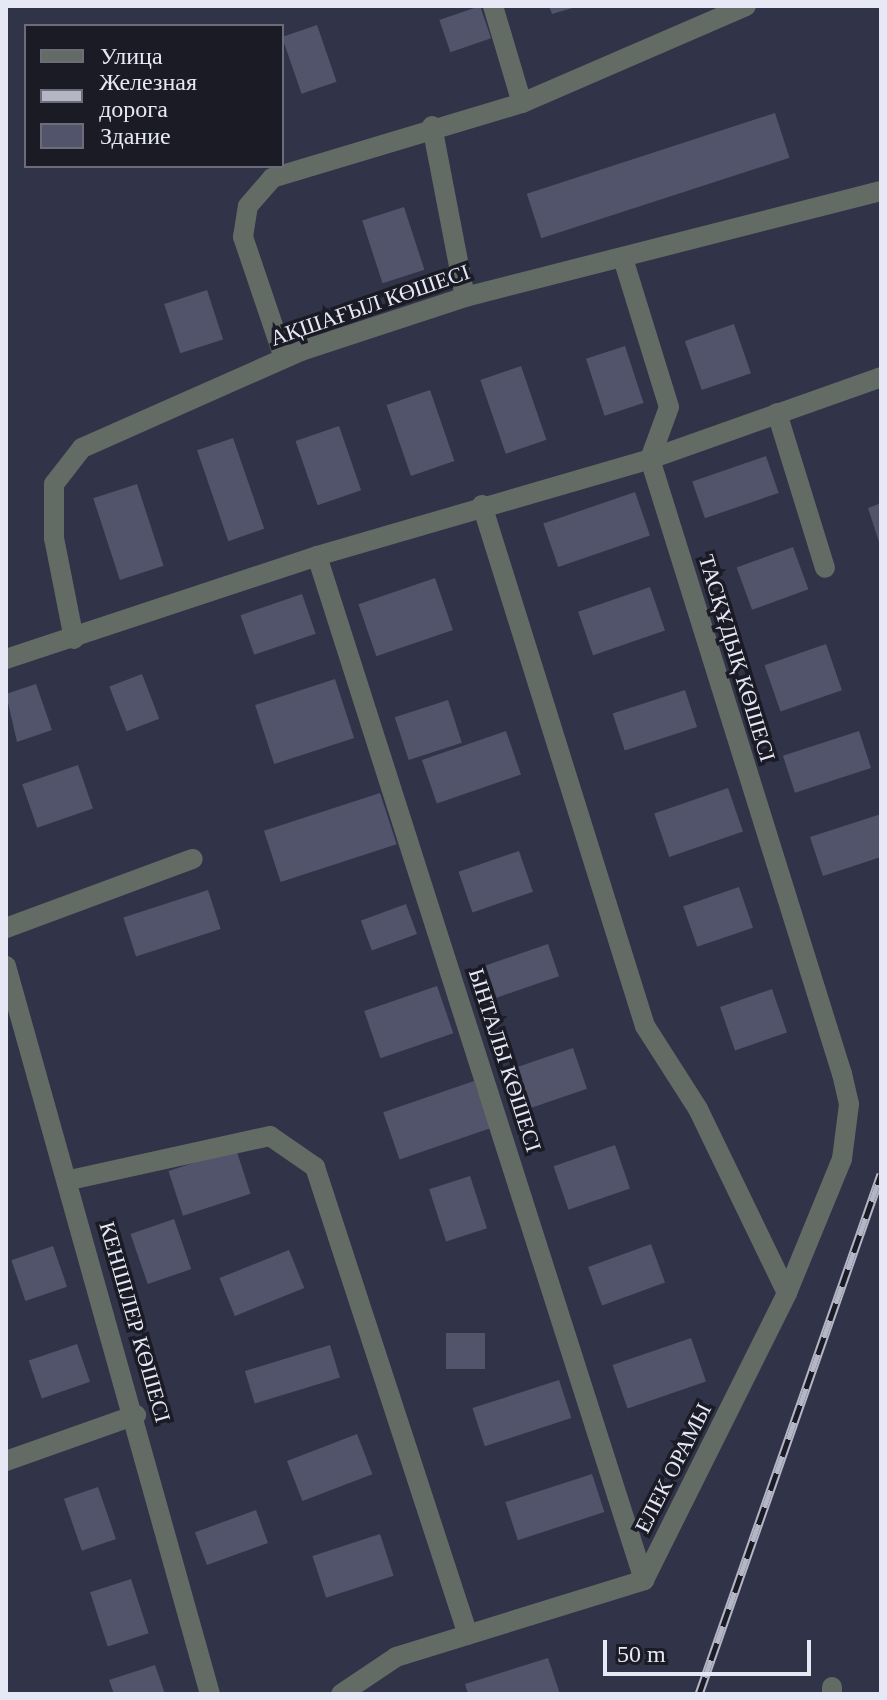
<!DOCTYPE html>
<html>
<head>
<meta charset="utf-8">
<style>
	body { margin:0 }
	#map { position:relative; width:887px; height:1700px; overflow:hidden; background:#313348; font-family:Georgia,serif }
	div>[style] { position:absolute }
	.building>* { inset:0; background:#52546b; transform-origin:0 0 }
	.minor>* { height:20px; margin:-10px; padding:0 10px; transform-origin:10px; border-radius:10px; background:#626c65 }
	.rail>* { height:9px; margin-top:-4.5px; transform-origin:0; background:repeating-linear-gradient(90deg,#1b1b25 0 18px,#b4b5c5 0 36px); box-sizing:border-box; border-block:2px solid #b4b5c5 }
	span { translate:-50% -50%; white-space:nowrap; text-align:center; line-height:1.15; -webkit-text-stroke:7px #1b1b25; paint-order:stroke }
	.street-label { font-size:22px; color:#e7e8f6 }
	.frame { position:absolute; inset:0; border:8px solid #e7e8f6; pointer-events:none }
	.legend { position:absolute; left:24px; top:24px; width:260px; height:144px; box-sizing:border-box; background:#1b1b25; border:2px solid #6d6d79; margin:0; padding:10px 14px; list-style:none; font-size:24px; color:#e7e8f6 }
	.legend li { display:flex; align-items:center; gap:16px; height:40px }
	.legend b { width:40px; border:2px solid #6d6d79 }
	.scale { position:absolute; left:603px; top:1640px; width:208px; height:36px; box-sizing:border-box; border:4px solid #e7e8f6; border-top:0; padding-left:10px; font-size:24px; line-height:28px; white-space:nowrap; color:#e7e8f6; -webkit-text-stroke:6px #1b1b25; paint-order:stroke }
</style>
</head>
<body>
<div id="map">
	<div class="building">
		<i style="left:480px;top:6px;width:34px;height:43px;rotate:71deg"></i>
		<i style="clip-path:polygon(549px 6px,576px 6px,576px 7px,552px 14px)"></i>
		<i style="left:317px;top:25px;width:60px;height:37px;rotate:71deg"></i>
		<i style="left:775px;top:113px;width:47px;height:261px;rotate:72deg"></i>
		<i style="left:404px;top:207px;width:66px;height:44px;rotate:72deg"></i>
		<i style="left:207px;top:290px;width:52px;height:45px;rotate:72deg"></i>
		<i style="left:734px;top:324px;width:52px;height:52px;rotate:71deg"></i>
		<i style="left:625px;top:346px;width:60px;height:41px;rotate:72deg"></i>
		<i style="left:521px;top:366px;width:78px;height:43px;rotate:71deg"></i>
		<i style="left:430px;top:390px;width:75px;height:46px;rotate:71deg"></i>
		<i style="left:339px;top:426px;width:68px;height:46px;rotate:71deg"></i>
		<i style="left:233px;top:438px;width:96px;height:38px;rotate:71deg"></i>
		<i style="left:766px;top:456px;width:39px;height:78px;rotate:71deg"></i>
		<i style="left:137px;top:484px;width:86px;height:46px;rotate:72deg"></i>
		<i style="left:635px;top:492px;width:46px;height:97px;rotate:71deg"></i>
		<i style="clip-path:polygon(881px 503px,881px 544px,880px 545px,868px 508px)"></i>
		<i style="left:793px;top:547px;width:45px;height:60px;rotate:70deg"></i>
		<i style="left:435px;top:578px;width:55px;height:81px;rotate:71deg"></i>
		<i style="left:650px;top:587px;width:46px;height:76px;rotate:71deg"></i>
		<i style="left:302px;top:594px;width:42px;height:65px;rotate:71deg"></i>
		<i style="left:826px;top:644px;width:49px;height:65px;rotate:71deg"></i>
		<i style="left:142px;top:674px;width:48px;height:35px;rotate:69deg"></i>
		<i style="left:335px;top:679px;width:62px;height:84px;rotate:72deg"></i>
		<i style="clip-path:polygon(36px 684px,52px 730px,17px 742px,6px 694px)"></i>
		<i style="left:685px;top:690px;width:39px;height:76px;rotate:72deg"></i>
		<i style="left:448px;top:700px;width:45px;height:56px;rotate:72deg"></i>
		<i style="left:506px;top:731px;width:46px;height:89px;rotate:71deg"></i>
		<i style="left:859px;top:731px;width:39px;height:80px;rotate:72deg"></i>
		<i style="left:78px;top:765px;width:46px;height:59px;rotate:71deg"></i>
		<i style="left:728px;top:788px;width:46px;height:78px;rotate:71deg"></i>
		<i style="left:380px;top:793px;width:54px;height:122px;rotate:72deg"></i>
		<i style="clip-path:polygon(881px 814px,881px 857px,823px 876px,810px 837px)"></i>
		<i style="left:519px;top:851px;width:43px;height:64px;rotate:71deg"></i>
		<i style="left:739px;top:887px;width:43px;height:59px;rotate:71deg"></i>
		<i style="left:208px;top:890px;width:41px;height:89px;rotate:72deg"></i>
		<i style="left:406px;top:904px;width:32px;height:48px;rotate:70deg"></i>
		<i style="left:548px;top:944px;width:34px;height:66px;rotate:71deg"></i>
		<i style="left:437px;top:986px;width:50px;height:77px;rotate:71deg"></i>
		<i style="left:772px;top:989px;width:46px;height:55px;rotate:71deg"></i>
		<i style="left:573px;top:1048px;width:43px;height:61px;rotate:71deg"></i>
		<i style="left:474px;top:1081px;width:50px;height:96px;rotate:71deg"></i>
		<i style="left:615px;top:1145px;width:46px;height:65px;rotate:71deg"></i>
		<i style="left:236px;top:1149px;width:47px;height:71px;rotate:72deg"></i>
		<i style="left:470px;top:1176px;width:55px;height:43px;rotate:72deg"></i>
		<i style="left:174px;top:1219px;width:53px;height:46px;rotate:71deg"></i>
		<i style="left:651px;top:1244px;width:41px;height:67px;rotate:70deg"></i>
		<i style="left:53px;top:1246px;width:43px;height:44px;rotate:71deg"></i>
		<i style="left:289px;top:1250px;width:41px;height:75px;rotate:68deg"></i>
		<i style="left:446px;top:1333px;width:39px;height:36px"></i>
		<i style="left:691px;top:1338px;width:46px;height:83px;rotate:71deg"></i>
		<i style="left:77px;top:1344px;width:40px;height:51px;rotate:71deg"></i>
		<i style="left:330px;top:1345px;width:34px;height:89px;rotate:73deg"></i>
		<i style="left:559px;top:1380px;width:40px;height:91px;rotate:72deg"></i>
		<i style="left:357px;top:1434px;width:43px;height:75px;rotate:69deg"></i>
		<i style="left:592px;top:1474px;width:40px;height:91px;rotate:72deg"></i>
		<i style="left:98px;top:1487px;width:55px;height:36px;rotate:71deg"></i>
		<i style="left:256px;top:1510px;width:35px;height:65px;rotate:70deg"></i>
		<i style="left:380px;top:1534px;width:44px;height:71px;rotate:72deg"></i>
		<i style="left:131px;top:1579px;width:57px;height:43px;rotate:72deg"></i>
		<i style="clip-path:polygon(548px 1658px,560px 1694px,468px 1694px,465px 1684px)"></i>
		<i style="clip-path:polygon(155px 1665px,165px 1694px,114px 1694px,109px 1680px)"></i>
	</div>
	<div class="minor">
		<i style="left:493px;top:6px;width:101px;rotate:73.4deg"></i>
		<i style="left:432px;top:126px;width:174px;rotate:79.1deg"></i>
		<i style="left:284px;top:358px;width:128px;rotate:-108.7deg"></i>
		<i style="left:243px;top:237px;width:31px;rotate:-81deg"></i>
		<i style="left:248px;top:206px;width:37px;rotate:-49deg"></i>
		<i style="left:272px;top:178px;width:261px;rotate:-16.7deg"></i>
		<i style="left:522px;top:103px;width:244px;rotate:-23.4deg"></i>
		<i style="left:777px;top:413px;width:162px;rotate:72.8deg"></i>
		<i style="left:482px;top:505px;width:546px;rotate:72.63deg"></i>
		<i style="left:645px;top:1026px;width:98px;rotate:57.4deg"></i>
		<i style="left:698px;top:1109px;width:204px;rotate:64.2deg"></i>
		<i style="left:317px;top:556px;width:1075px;rotate:72.29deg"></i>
		<i style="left:74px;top:639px;width:103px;rotate:-101.2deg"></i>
		<i style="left:54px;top:538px;width:54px;rotate:-90deg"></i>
		<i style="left:54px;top:484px;width:46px;rotate:-52.1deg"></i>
		<i style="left:82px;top:448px;width:240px;rotate:-23.9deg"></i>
		<i style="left:301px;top:351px;width:173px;rotate:-18.2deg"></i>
		<i style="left:465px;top:297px;width:429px;rotate:-14.3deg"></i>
		<i style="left:6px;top:659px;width:328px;rotate:-18.3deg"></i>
		<i style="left:317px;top:556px;width:347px;rotate:-16.2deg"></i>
		<i style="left:650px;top:459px;width:245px;rotate:-19.5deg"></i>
		<i style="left:6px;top:928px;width:199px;rotate:-20.3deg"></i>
		<i style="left:6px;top:966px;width:756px;rotate:74.35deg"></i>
		<i style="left:70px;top:1180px;width:205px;rotate:-12.4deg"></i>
		<i style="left:270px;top:1136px;width:55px;rotate:34.6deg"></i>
		<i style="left:315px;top:1167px;width:492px;rotate:71.9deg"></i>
		<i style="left:6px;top:1461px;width:138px;rotate:-19.5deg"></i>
		<i style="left:341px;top:1694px;width:66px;rotate:-33.9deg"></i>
		<i style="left:396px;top:1657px;width:260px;rotate:-17.2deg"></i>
		<i style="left:644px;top:1580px;width:321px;rotate:-63.5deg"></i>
		<i style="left:787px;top:1293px;width:145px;rotate:-67.7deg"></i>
		<i style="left:842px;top:1159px;width:55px;rotate:-82.7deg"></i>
		<i style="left:849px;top:1104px;width:31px;rotate:-103deg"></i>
		<i style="left:842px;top:1074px;width:644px;rotate:-107.34deg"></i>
		<i style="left:650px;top:459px;width:55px;rotate:-69.9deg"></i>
		<i style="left:669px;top:407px;width:156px;rotate:-107.2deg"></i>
		<i style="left:832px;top:1694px;width:7px;rotate:-90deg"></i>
	</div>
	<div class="rail">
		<i style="left:699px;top:1694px;width:551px;rotate:-70.71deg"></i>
	</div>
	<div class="street-label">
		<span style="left:370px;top:305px;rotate:-19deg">АҚШАҒЫЛ КӨШЕСІ</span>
		<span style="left:737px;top:658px;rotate:73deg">ТАСҚҰДЫҚ КӨШЕСІ</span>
		<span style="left:505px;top:1060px;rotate:72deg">ЫНТАЛЫ КӨШЕСІ</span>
		<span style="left:135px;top:1322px;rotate:74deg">КЕНШІЛЕР КӨШЕСІ</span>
		<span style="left:673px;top:1468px;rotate:-63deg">ЕЛЕК ОРАМЫ</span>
	</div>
	<div class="frame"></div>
	<ul class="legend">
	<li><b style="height:10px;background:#626c65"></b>Улица</li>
	<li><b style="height:10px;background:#b4b5c5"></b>Железная дорога</li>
	<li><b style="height:22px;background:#52546b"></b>Здание</li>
	</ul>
	<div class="scale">50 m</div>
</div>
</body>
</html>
